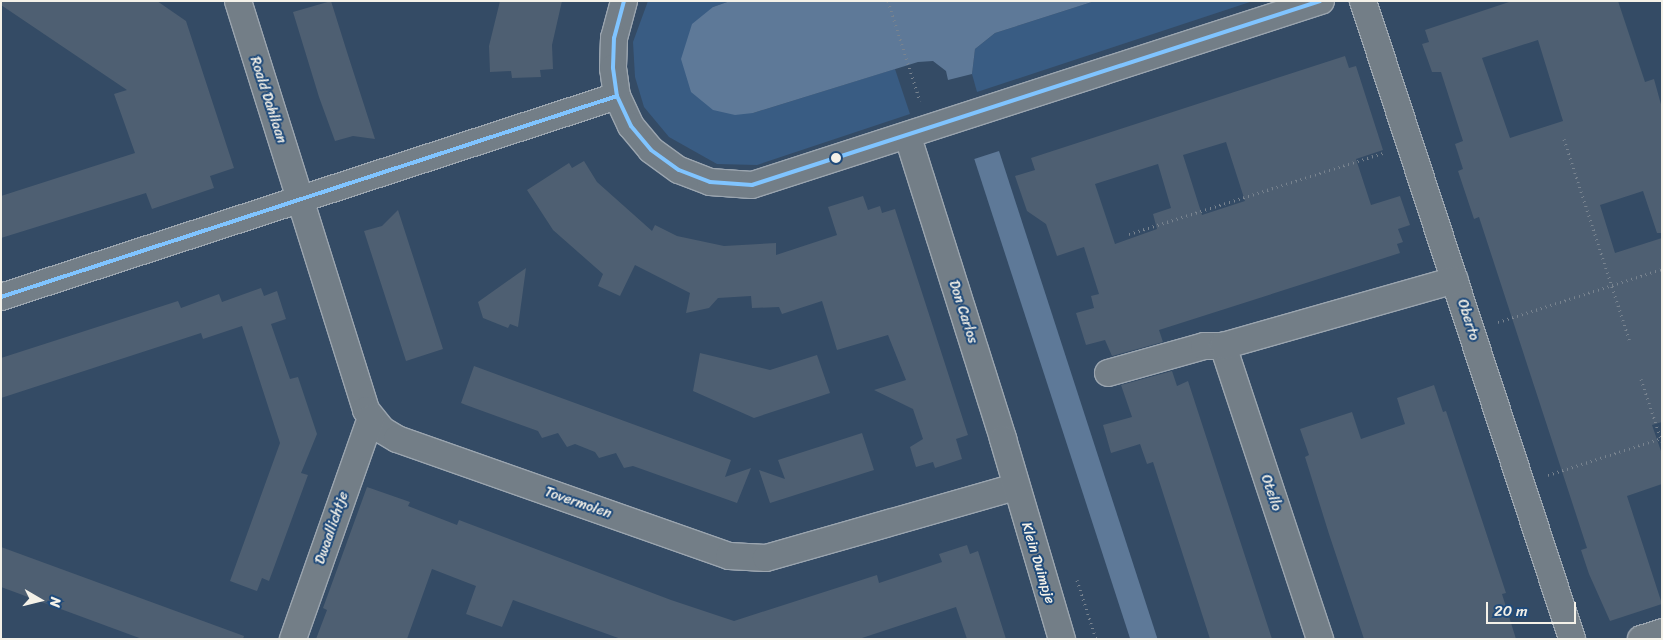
<!DOCTYPE html>
<html>
<head>
<meta charset="utf-8">
<style>
	body { margin:0 }
	#map { position:relative; width:1663px; height:640px; overflow:hidden; background:#344b65; font-family:Sriracha,sans-serif }
	div>[style] { position:absolute }
	.green>* { inset:0; background:#395c83 }
	.water>* { inset:0; background:#5e7998; transform-origin:0 0 }
	.building>* { inset:0; background:#4e5f72 }
	.path>* { height:3px; margin-top:-1.5px; transform-origin:0; background:repeating-linear-gradient(90deg,#78838f 0 1px,transparent 0 5px) }
	.roads { filter:drop-shadow(1px 0 #9ba5af) drop-shadow(-1px 0 #9ba5af) drop-shadow(0 1px #9ba5af) drop-shadow(0 -1px #9ba5af) }
	.minor>* { height:26px; margin:-13px; padding:0 13px; transform-origin:13px; border-radius:13px; background:#737e87 }
	.bus-1>* { height:4px; margin:-2px; padding:0 2px; transform-origin:2px; border-radius:2px; background:#80c4ff }
	.dots>* { width:14px; height:14px; translate:-50% -50%; box-sizing:border-box; border:2px solid #1f4a7a; border-radius:50% }
	span { translate:-50% -50%; white-space:nowrap; text-align:center; line-height:1.15; -webkit-text-stroke:4px #1f4a7a; paint-order:stroke }
	.street-label { font-size:14px; color:#f4f1e8 }
	.frame { position:absolute; inset:0; border:2px solid #f4f1e8; pointer-events:none }
	.north { position:absolute; left:15px; top:575px; width:50px; height:50px; -webkit-text-stroke:4px #1f4a7a; paint-order:stroke; rotate:98deg; font-size:14px; font-weight:700; line-height:20px; text-align:center; color:#f4f1e8 }
	.north::after { content:''; display:block; margin:auto; width:18px; height:22px; background:#f4f1e8; clip-path:polygon(50% 0,100% 100%,50% 72%,0 100%) }
	.scale { position:absolute; left:1486px; top:602px; width:90px; height:22px; box-sizing:border-box; border:2px solid #f4f1e8; border-top:0; padding-left:6px; font-size:15px; line-height:18px; white-space:nowrap; color:#f4f1e8; -webkit-text-stroke:4px #1f4a7a; paint-order:stroke }
</style>
</head>
<body>
<div id="map">
	<div class="green">
		<i style="clip-path:polygon(648px 1px,730px 1px,713px 7px,753px 113px,895px 69px,910px 114px,757px 165px,717px 164px,669px 137px,644px 107px,635px 77px,633px 42px)"></i>
		<i style="clip-path:polygon(1095px 1px,1253px 1px,977px 92px,972px 74px,975px 49px,995px 33px)"></i>
	</div>
	<div class="water">
		<i style="clip-path:polygon(730px 1px,1095px 1px,995px 33px,975px 49px,972px 74px,948px 80px,946px 71px,933px 61px,918px 62px,753px 113px,735px 115px,713px 110px,691px 92px,681px 59px,692px 24px,713px 7px)"></i>
		<i style="left:999px;top:151px;width:513px;height:26px;rotate:72deg"></i>
	</div>
	<div class="building">
		<i style="clip-path:polygon(1px 1px,157px 1px,186px 21px,234px 168px,210px 176px,214px 188px,152px 209px,146px 193px,1px 238px,1px 196px,135px 153px,114px 94px,127px 90px,1px 5px)"></i>
		<i style="clip-path:polygon(331px 1px,347px 52px,375px 139px,353px 136px,335px 141px,319px 97px,293px 12px)"></i>
		<i style="clip-path:polygon(500px 1px,562px 1px,552px 45px,553px 69px,540px 70px,541px 77px,512px 78px,511px 71px,490px 72px,489px 46px)"></i>
		<i style="clip-path:polygon(evenodd,1512px 1px,1618px 1px,1645px 82px,1654px 79px,1662px 108px,1662px 233px,1657px 233px,1643px 191px,1600px 205px,1615px 253px,1662px 238px,1662px 422px,1652px 425px,1662px 454px,1662px 484px,1627px 496px,1662px 604px,1610px 621px,1589px 574px,1581px 550px,1587px 548px,1479px 217px,1474px 219px,1458px 171px,1463px 169px,1455px 144px,1463px 141px,1441px 72px,1432px 72px,1422px 44px,1429px 42px,1425px 30px,1512px 1px,1538px 40px,1563px 121px,1510px 138px,1482px 58px,1538px 40px)"></i>
		<i style="clip-path:polygon(evenodd,1345px 56px,1349px 68px,1356px 66px,1383px 150px,1356px 159px,1371px 205px,1400px 196px,1410px 225px,1398px 229px,1403px 242px,1397px 244px,1400px 253px,1159px 330px,1163px 342px,1112px 356px,1105px 340px,1086px 345px,1076px 313px,1094px 308px,1091px 296px,1099px 294px,1084px 247px,1057px 256px,1046px 224px,1027px 211px,1015px 176px,1035px 170px,1031px 158px,1345px 56px,1226px 142px,1245px 201px,1202px 215px,1183px 155px,1226px 142px,1345px 56px,1158px 164px,1171px 208px,1153px 214px,1157px 229px,1115px 244px,1095px 184px,1158px 164px)"></i>
		<i style="clip-path:polygon(584px 161px,597px 182px,652px 231px,655px 225px,677px 236px,724px 246px,776px 243px,776px 255px,837px 235px,828px 207px,863px 196px,868px 210px,880px 206px,882px 213px,895px 209px,968px 435px,956px 439px,962px 459px,935px 468px,933px 462px,916px 467px,910px 447px,923px 439px,913px 409px,874px 390px,906px 380px,888px 335px,837px 350px,822px 301px,782px 314px,779px 307px,752px 308px,751px 296px,718px 298px,709px 308px,686px 313px,690px 293px,635px 265px,620px 296px,598px 286px,603px 274px,553px 230px,527px 190px,569px 163px,572px 168px)"></i>
		<i style="clip-path:polygon(398px 210px,443px 349px,406px 361px,364px 231px,382px 226px)"></i>
		<i style="clip-path:polygon(526px 268px,518px 327px,510px 324px,508px 328px,483px 318px,478px 302px)"></i>
		<i style="clip-path:polygon(261px 288px,264px 296px,277px 291px,286px 319px,271px 324px,290px 379px,298px 377px,317px 434px,301px 473px,308px 475px,269px 581px,262px 578px,257px 591px,230px 581px,280px 443px,242px 326px,203px 339px,201px 333px,1px 398px,1px 358px,178px 301px,181px 308px,219px 294px,222px 302px)"></i>
		<i style="clip-path:polygon(700px 353px,770px 370px,817px 355px,830px 393px,754px 418px,693px 391px)"></i>
		<i style="clip-path:polygon(474px 366px,731px 460px,725px 477px,751px 468px,737px 503px,633px 466px,624px 468px,616px 453px,599px 458px,595px 452px,575px 444px,567px 447px,558px 433px,542px 438px,538px 431px,466px 405px,461px 403px)"></i>
		<i style="clip-path:polygon(1172px 371px,1177px 386px,1188px 381px,1272px 639px,1210px 639px,1153px 462px,1147px 464px,1140px 444px,1111px 453px,1103px 425px,1132px 417px,1121px 385px)"></i>
		<i style="clip-path:polygon(1434px 385px,1443px 412px,1446px 411px,1506px 593px,1502px 594px,1516px 639px,1364px 639px,1329px 534px,1305px 457px,1309px 455px,1300px 429px,1352px 412px,1361px 439px,1405px 424px,1397px 398px)"></i>
		<i style="clip-path:polygon(862px 433px,874px 470px,770px 503px,759px 470px,785px 479px,778px 460px)"></i>
		<i style="clip-path:polygon(367px 487px,410px 502px,408px 506px,457px 525px,459px 520px,671px 600px,734px 621px,877px 575px,879px 583px,942px 562px,939px 554px,967px 545px,970px 554px,978px 551px,1006px 639px,967px 639px,956px 607px,859px 639px,621px 639px,513px 600px,502px 627px,466px 614px,476px 586px,432px 569px,407px 639px,316px 639px,327px 610px,323px 608px)"></i>
		<i style="clip-path:polygon(1px 547px,244px 636px,243px 639px,142px 639px,1px 587px)"></i>
	</div>
	<div class="path">
		<i style="left:888px;top:1px;width:105px;rotate:72.3deg"></i>
		<i style="left:1564px;top:139px;width:213px;rotate:72deg"></i>
		<i style="left:1129px;top:234px;width:267px;rotate:-17.7deg"></i>
		<i style="left:1498px;top:322px;width:172px;rotate:-17.9deg"></i>
		<i style="left:1641px;top:379px;width:66px;rotate:71.6deg"></i>
		<i style="left:1548px;top:475px;width:120px;rotate:-18deg"></i>
		<i style="left:1077px;top:580px;width:62px;rotate:72.1deg"></i>
	</div>
	<div class="roads">
		<div class="minor">
			<i style="left:238px;top:1px;width:429px;rotate:72.6deg"></i>
			<i style="left:366px;top:410px;width:26px;rotate:51deg"></i>
			<i style="left:382px;top:430px;width:17px;rotate:31deg"></i>
			<i style="left:397px;top:439px;width:352px;rotate:19.4deg"></i>
			<i style="left:729px;top:556px;width:37px;rotate:3deg"></i>
			<i style="left:766px;top:558px;width:259px;rotate:-15.9deg"></i>
			<i style="left:624px;top:1px;width:38px;rotate:105deg"></i>
			<i style="left:614px;top:38px;width:30px;rotate:92deg"></i>
			<i style="left:613px;top:68px;width:28px;rotate:82deg"></i>
			<i style="left:617px;top:96px;width:33px;rotate:65deg"></i>
			<i style="left:631px;top:126px;width:31px;rotate:50deg"></i>
			<i style="left:651px;top:150px;width:34px;rotate:36deg"></i>
			<i style="left:679px;top:170px;width:33px;rotate:21deg"></i>
			<i style="left:710px;top:182px;width:42px;rotate:4.1deg"></i>
			<i style="left:752px;top:185px;width:598px;rotate:-17.92deg"></i>
			<i style="left:1363px;top:1px;width:671px;rotate:71.86deg"></i>
			<i style="left:908px;top:137px;width:317px;rotate:72.5deg"></i>
			<i style="left:1003px;top:439px;width:209px;rotate:73.6deg"></i>
			<i style="left:1px;top:297px;width:648px;rotate:-18.07deg"></i>
			<i style="left:1108px;top:373px;width:100px;rotate:-15.7deg"></i>
			<i style="left:1204px;top:346px;width:19px"></i>
			<i style="left:293px;top:639px;width:234px;rotate:-70.6deg"></i>
			<i style="left:1320px;top:639px;width:309px;rotate:-108.3deg"></i>
			<i style="left:1223px;top:346px;width:241px;rotate:-15.9deg"></i>
			<i style="left:1641px;top:639px;width:22px;rotate:-18deg"></i>
		</div>
	</div>
	<div class="bus-1">
		<i style="left:624px;top:1px;width:38px;rotate:105deg"></i>
		<i style="left:614px;top:38px;width:30px;rotate:92deg"></i>
		<i style="left:613px;top:68px;width:28px;rotate:82deg"></i>
		<i style="left:617px;top:96px;width:33px;rotate:65deg"></i>
		<i style="left:631px;top:126px;width:31px;rotate:50deg"></i>
		<i style="left:651px;top:150px;width:34px;rotate:36deg"></i>
		<i style="left:679px;top:170px;width:33px;rotate:21deg"></i>
		<i style="left:710px;top:182px;width:42px;rotate:4.1deg"></i>
		<i style="left:752px;top:185px;width:597px;rotate:-17.95deg"></i>
		<i style="left:1px;top:297px;width:648px;rotate:-18.07deg"></i>
	</div>
	<div class="dots">
		<i style="left:836px;top:158px;background:#f4f1e8"></i>
	</div>
	<div class="street-label">
		<span style="left:268px;top:100px;rotate:72deg">Roald Dahllaan</span>
		<span style="left:963px;top:312px;rotate:72deg">Don Carlos</span>
		<span style="left:1468px;top:320px;rotate:72deg">Oberto</span>
		<span style="left:1271px;top:493px;rotate:71deg">Otello</span>
		<span style="left:578px;top:503px;rotate:19deg">Tovermolen</span>
		<span style="left:332px;top:528px;rotate:-71deg">Dwaallichtje</span>
		<span style="left:1038px;top:563px;rotate:73deg">Klein Duimpje</span>
	</div>
	<div class="frame"></div>
	<div class="north">N</div>
	<div class="scale">20 m</div>
</div>
</body>
</html>
